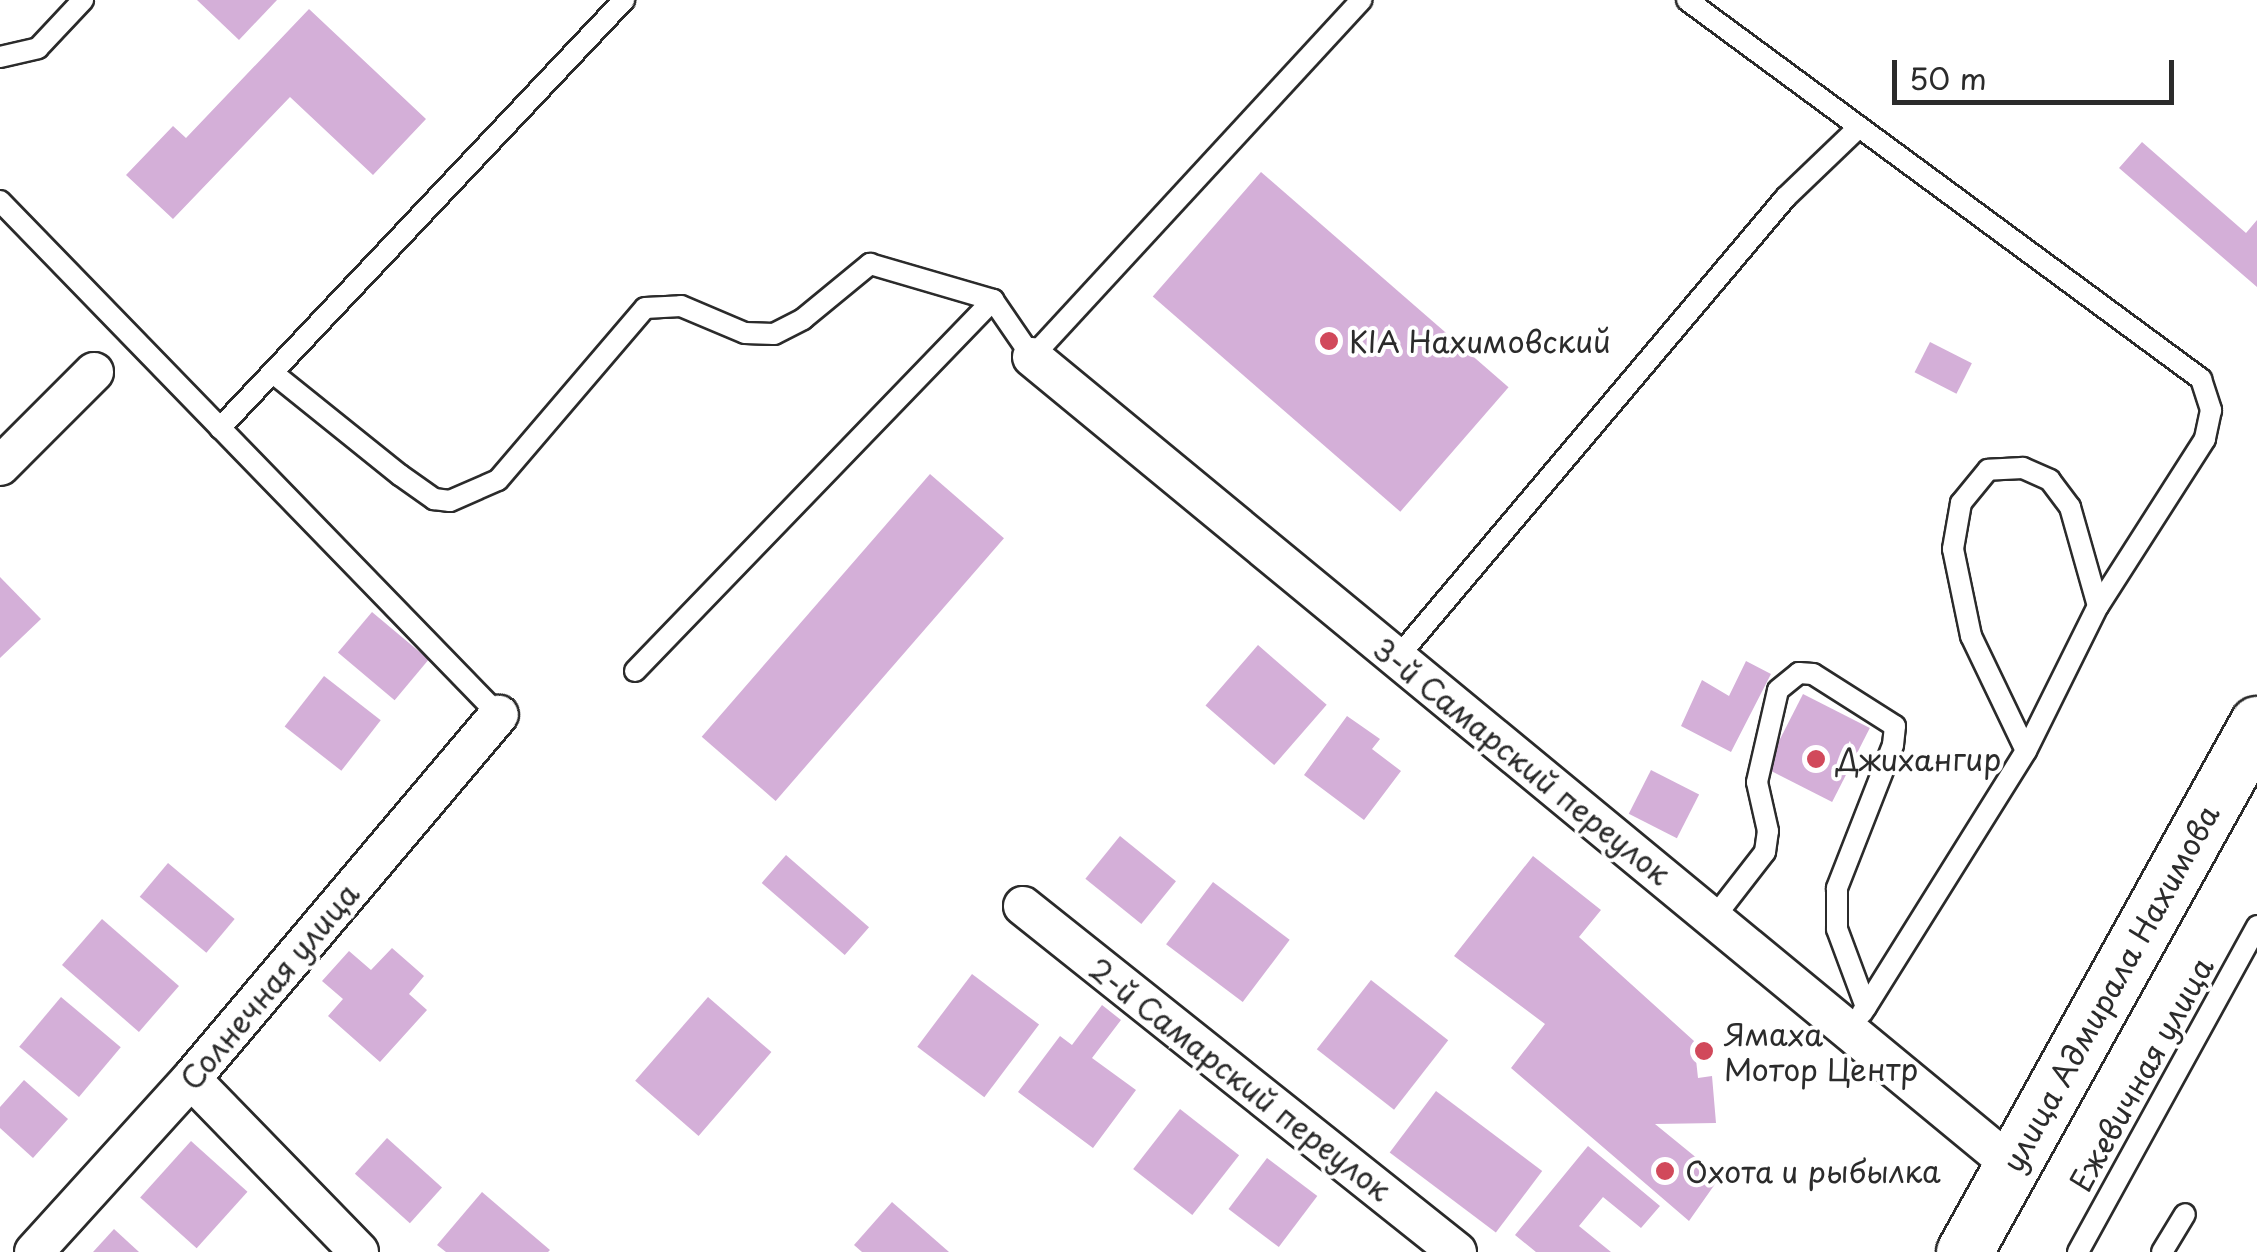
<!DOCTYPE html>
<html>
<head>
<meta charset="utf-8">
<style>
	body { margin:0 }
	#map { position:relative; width:2257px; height:1252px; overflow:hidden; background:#fff; font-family:"Playpen Sans",sans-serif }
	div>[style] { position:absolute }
	.building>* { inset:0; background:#d4afd8; transform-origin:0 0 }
	.roads { filter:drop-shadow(2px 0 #2b2b2b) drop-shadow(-2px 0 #2b2b2b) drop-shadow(0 2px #2b2b2b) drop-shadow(0 -2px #2b2b2b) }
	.service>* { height:20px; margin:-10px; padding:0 10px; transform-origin:10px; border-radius:10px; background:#fff }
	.minor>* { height:38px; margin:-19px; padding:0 19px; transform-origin:19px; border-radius:19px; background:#fff }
	.secondary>* { height:55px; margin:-27.5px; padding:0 27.5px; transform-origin:27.5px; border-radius:27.5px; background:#fff }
	.dots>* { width:28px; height:28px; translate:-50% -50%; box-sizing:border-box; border:5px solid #fff; border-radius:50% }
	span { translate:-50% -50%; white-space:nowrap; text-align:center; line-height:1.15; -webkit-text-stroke:8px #fff; paint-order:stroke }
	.poi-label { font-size:30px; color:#2b2b2b }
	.left { translate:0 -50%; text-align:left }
	.street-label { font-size:30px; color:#2b2b2b }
	.scale { position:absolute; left:1892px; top:60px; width:282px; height:45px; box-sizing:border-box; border:5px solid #2b2b2b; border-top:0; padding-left:12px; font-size:30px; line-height:35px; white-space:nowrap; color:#2b2b2b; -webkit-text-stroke:8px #fff; paint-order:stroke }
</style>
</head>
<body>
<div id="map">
	<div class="building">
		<i style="clip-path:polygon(197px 0,277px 0,239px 40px)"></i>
		<i style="clip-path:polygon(309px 9px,426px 119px,373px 175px,290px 97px,173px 219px,126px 175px,173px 126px,186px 138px)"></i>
		<i style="clip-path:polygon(2142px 142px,2246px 233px,2257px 220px,2257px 287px,2119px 168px)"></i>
		<i style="left:1261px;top:172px;width:328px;height:165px;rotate:41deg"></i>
		<i style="left:1930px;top:342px;width:47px;height:34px;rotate:27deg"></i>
		<i style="left:930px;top:474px;width:98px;height:348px;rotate:41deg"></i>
		<i style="clip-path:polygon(0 577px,41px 619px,0 658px)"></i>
		<i style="left:372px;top:612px;width:74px;height:53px;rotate:40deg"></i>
		<i style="left:1258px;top:645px;width:91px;height:80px;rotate:41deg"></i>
		<i style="clip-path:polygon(1746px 661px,1771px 674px,1731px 752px,1681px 726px,1702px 680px,1729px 696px)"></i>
		<i style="left:324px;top:676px;width:72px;height:64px;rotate:38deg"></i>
		<i style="left:1803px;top:694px;width:75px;height:83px;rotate:27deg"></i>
		<i style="clip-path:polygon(1347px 716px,1380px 739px,1372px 749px,1401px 771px,1364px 820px,1304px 775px)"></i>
		<i style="left:1651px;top:770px;width:54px;height:49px;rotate:27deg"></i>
		<i style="left:1120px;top:836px;width:72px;height:55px;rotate:39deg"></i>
		<i style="left:786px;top:855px;width:110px;height:37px;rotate:41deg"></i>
		<i style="clip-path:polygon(1533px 856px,1601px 910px,1579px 937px,1694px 1041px,1698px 1078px,1712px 1076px,1716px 1123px,1655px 1124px,1720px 1177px,1689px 1221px,1511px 1068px,1545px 1024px,1454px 956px)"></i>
		<i style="left:168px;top:863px;width:87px;height:44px;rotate:40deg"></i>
		<i style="left:1213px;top:882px;width:96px;height:78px;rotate:37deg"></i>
		<i style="left:102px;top:919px;width:102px;height:61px;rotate:41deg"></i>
		<i style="clip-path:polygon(392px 948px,424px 976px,409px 994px,427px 1010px,380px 1062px,328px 1016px,343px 999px,322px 981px,349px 951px,371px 970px)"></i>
		<i style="left:972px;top:974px;width:84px;height:91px;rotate:37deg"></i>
		<i style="left:1371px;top:980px;width:98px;height:88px;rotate:38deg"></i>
		<i style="left:61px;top:997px;width:78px;height:65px;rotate:40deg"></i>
		<i style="left:708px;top:997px;width:84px;height:111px;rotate:41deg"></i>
		<i style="clip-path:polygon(1102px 1005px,1121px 1020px,1092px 1058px,1136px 1090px,1093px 1148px,1018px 1092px,1060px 1036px,1072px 1045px)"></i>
		<i style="clip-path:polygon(24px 1080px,68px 1119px,33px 1158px,0 1128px,0 1107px)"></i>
		<i style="left:1436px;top:1091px;width:133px;height:77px;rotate:37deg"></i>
		<i style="left:1180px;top:1109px;width:75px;height:76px;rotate:38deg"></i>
		<i style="left:387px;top:1138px;width:74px;height:48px;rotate:42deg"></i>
		<i style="left:191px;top:1141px;width:76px;height:76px;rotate:42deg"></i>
		<i style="clip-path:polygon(1588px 1146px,1660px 1206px,1641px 1228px,1603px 1197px,1579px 1226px,1611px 1252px,1536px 1252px,1515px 1235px)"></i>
		<i style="left:1267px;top:1158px;width:63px;height:64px;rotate:37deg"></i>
		<i style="clip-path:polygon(482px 1192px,550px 1250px,548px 1252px,446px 1252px,437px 1245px)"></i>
		<i style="clip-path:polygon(892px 1202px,949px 1252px,862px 1252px,854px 1245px)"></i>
		<i style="clip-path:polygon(114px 1229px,139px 1252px,93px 1252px)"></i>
	</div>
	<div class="roads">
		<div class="service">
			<i style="left:1687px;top:0;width:639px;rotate:36.4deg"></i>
			<i style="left:2201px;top:379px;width:33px;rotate:72deg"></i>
			<i style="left:2211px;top:410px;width:30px;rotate:102deg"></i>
			<i style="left:2205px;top:439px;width:198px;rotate:122.6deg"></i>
			<i style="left:0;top:57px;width:39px;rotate:-13deg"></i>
			<i style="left:38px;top:48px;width:66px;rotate:-46.8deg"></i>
			<i style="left:0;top:201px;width:716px;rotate:45.85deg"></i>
			<i style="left:273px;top:373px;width:163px;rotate:38.8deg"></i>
			<i style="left:400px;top:475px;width:42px;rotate:35.2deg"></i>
			<i style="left:434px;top:499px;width:16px;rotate:7deg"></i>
			<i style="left:450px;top:501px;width:52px;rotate:-23.6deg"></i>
			<i style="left:498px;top:480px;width:226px;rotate:-49.5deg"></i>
			<i style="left:645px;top:308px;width:36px;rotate:-3deg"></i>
			<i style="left:681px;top:306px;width:69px;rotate:22.9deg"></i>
			<i style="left:745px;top:333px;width:29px;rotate:2deg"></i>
			<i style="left:774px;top:334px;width:33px;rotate:-27deg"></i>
			<i style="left:803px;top:319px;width:87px;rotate:-39.4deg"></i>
			<i style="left:870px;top:264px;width:128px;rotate:16.3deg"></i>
			<i style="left:220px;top:428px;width:589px;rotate:-46.65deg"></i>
			<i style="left:1397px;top:658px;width:603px;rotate:-49.84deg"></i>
			<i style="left:1786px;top:197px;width:101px;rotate:-43.8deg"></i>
			<i style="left:635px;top:671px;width:516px;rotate:-46.02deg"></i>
			<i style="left:993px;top:300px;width:69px;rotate:55.6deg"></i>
			<i style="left:1032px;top:357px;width:486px;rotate:-47.3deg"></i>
			<i style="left:1713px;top:919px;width:85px;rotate:-52.2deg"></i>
			<i style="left:1765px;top:852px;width:21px;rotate:-82deg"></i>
			<i style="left:1768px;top:831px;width:50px;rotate:-102.7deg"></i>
			<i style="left:1757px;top:782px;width:94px;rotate:-77.1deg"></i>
			<i style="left:1778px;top:690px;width:27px;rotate:-39deg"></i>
			<i style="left:1799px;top:673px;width:14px;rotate:4deg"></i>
			<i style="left:1813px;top:674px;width:97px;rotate:32.4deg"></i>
			<i style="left:1895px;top:726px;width:19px;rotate:96deg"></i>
			<i style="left:1893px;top:745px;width:154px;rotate:111.4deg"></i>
			<i style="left:1837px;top:888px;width:41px;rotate:90deg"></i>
			<i style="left:1837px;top:929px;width:83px;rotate:69.6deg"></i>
			<i style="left:1866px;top:1007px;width:7px;rotate:124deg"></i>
			<i style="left:1866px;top:1007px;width:302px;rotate:-58deg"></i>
			<i style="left:2026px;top:751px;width:162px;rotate:-63.6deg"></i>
			<i style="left:2098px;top:606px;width:103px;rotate:-105.8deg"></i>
			<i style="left:2070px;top:507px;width:34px;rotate:-127deg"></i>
			<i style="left:2050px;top:480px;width:30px;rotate:-156deg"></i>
			<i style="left:2023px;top:468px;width:35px;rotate:177deg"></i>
			<i style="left:1988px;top:470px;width:43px;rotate:129.3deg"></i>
			<i style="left:1961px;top:503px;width:47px;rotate:99.9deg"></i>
			<i style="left:1953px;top:549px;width:89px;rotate:78.3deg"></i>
			<i style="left:1971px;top:636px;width:127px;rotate:64.4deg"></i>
			<i style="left:2078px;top:1252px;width:372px;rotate:-61.2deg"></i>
			<i style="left:2162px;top:1252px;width:44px;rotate:-58.8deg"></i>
		</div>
		<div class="minor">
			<i style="left:1032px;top:357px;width:1270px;rotate:39.51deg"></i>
			<i style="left:0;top:466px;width:133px;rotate:-45deg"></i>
			<i style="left:1023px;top:906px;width:555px;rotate:38.56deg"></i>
			<i style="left:191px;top:1079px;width:241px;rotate:45.8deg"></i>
			<i style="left:34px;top:1252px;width:234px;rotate:-47.8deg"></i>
			<i style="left:191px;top:1079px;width:477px;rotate:-49.8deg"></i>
		</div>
		<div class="secondary">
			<i style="left:1964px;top:1252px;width:604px;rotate:-60.97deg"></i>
		</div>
	</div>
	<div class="dots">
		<i style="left:1329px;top:341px;background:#d1495b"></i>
		<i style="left:1816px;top:759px;background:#d1495b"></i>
		<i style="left:1704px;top:1051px;background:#d1495b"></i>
		<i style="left:1665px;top:1171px;background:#d1495b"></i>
	</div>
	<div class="poi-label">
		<span class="left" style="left:1349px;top:341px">KIA Нахимовский</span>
		<span class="left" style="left:1836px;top:759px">Джихангир</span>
		<span class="left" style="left:1724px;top:1051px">Ямаха<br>Мотор Центр</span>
		<span class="left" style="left:1685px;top:1171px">Охота и рыбылка</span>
	</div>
	<div class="street-label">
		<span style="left:1522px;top:761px;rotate:39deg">3-й Самарский переулок</span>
		<span style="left:269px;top:986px;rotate:-50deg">Солнечная улица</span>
		<span style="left:2110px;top:988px;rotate:-61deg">улица Адмирала Нахимова</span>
		<span style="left:2141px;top:1074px;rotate:-61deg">Ежевичная улица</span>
		<span style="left:1240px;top:1079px;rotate:38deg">2-й Самарский переулок</span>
	</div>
	<div class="scale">50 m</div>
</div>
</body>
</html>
